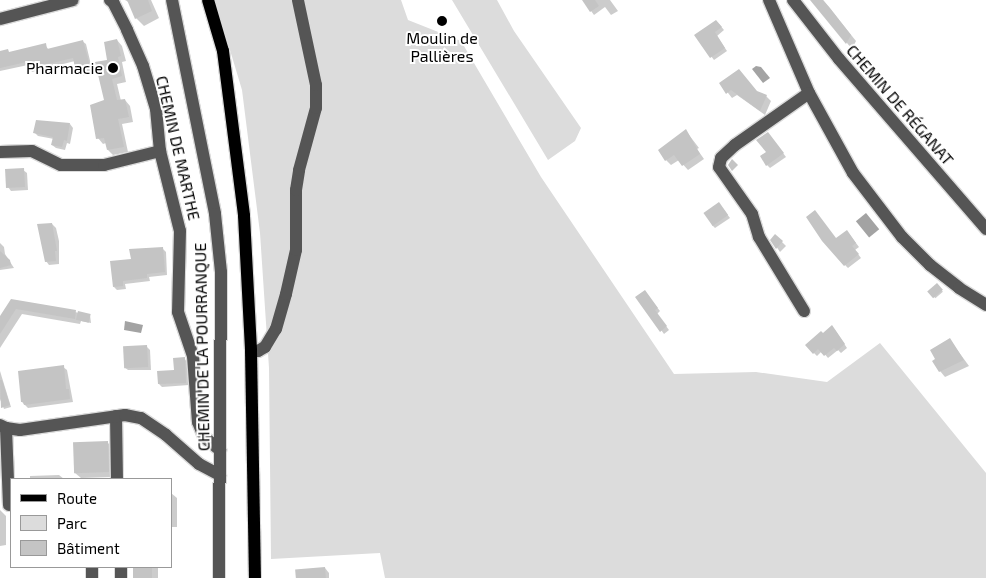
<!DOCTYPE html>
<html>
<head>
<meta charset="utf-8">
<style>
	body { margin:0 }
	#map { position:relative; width:986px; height:578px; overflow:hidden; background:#fff; font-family:"Exo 2",sans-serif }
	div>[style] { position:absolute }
	.green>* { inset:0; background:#dcdcdc }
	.water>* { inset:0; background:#a3a3a3; transform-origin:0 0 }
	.shadow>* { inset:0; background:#0003; transform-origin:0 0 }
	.building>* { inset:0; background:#c4c4c4; transform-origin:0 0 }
	.round { border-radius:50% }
	.roads { filter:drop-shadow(1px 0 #dbdbdb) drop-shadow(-1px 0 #dbdbdb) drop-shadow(0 1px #dbdbdb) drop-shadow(0 -1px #dbdbdb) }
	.minor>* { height:12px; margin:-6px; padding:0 6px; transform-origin:6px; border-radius:6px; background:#555 }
	.major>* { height:12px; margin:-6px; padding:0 6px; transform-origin:6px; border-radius:6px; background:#000 }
	.dots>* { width:14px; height:14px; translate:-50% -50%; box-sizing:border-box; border:2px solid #fff; border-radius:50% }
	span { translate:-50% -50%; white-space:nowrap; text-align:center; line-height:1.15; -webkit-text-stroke:4px #fff; paint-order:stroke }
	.poi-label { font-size:16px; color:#000 }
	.right { translate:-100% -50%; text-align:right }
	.street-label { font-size:16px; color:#000 }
	.legend { position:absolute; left:10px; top:478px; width:162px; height:90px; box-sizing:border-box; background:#fff; border:1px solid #999; margin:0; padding:6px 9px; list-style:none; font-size:15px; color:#000 }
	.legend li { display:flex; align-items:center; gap:10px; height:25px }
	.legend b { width:25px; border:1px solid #999 }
</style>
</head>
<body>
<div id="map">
	<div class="green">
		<i style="clip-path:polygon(215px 0,401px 0,408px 20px,461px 41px,541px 177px,674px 374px,756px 372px,827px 382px,880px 343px,986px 473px,986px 578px,385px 578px,380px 553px,271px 559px,269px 368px,260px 233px,242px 90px)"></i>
		<i style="clip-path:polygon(452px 0,497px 0,514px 31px,581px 128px,575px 141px,548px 160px)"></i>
	</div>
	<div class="water">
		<i style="clip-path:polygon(756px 66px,761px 67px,770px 78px,763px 83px,752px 69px)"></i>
		<i style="left:866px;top:213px;width:21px;height:13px;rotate:51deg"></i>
		<i style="clip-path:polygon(125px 321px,143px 325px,141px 333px,124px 330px)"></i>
	</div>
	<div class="shadow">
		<i style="clip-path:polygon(125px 0,151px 0,159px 18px,144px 26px,136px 18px,130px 3px)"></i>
		<i style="clip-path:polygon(583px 0,610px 0,618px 11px,611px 15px,605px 7px,594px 15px)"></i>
		<i style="clip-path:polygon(811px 0,823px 0,856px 41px,852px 49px)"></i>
		<i style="clip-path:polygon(441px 18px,448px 22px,445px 27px,439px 23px)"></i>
		<i style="clip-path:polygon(719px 24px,724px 30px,717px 36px,727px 51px,714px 60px,695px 35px)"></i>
		<i style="clip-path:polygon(117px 40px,122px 46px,126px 61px,122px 62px,126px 82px,117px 84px,121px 101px,125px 100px,130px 106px,133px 122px,122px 124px,128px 152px,113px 155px,108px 150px,106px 143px,103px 144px,98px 138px,106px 101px,109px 60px)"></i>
		<i style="clip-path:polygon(82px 41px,86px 44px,93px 73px,81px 76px,78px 73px,75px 61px,32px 72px,28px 65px,0 71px,0 55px,45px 45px,49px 50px)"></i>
		<i style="clip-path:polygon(721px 84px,766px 96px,771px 101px,765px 115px,737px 95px,732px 98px)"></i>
		<i style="clip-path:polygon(70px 124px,73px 128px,70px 144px,67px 143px,65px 150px,56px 148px,52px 145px,54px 139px,38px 136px,35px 133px)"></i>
		<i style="clip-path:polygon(686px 131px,699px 148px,697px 149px,704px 159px,688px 170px,679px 160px,671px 165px,666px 160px)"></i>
		<i style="clip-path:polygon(771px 137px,786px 157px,770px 168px,767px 165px)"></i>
		<i style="clip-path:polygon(23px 170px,27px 173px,28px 190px,11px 191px,8px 187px)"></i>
		<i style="clip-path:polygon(721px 206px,730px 218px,715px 228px,712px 225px)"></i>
		<i style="clip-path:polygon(52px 224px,56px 228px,59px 241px,59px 264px,49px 265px,46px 261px)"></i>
		<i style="clip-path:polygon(850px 235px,859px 247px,855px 250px,861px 258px,848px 268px,845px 265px,837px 240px)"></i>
		<i style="clip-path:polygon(772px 240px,782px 242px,786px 246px,780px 252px)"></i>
		<i style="clip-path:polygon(0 243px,4px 247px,5px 254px,14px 268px,0 270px)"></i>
		<i style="clip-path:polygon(162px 248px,166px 252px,167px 275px,149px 277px,150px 281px,125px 284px,126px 289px,117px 290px,114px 287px,132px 260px)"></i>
		<i style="left:937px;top:285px;width:9px;height:10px;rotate:49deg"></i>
		<i style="clip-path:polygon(647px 295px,660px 311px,657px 314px,669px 330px,664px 334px,637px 297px)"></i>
		<i style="clip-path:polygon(12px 300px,90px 315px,91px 323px,81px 321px,80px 324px,22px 314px,0 348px,0 318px)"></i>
		<i style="clip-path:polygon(835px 330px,847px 348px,841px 353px,838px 350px,828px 358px,822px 351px,817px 356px,806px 345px)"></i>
		<i style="clip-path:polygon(950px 340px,969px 366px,945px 377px,940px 371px)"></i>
		<i style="clip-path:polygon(146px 346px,150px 350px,151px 370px,128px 370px,124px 367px)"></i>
		<i style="clip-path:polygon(184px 358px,187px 362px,189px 385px,162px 387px,159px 384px,175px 371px)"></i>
		<i style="clip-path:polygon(63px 367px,67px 370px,73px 402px,28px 408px,22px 402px)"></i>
		<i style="clip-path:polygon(0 371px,11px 407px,4px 409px,0 399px)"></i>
		<i style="clip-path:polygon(108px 443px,113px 448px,114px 477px,81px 478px,75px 473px)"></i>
		<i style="clip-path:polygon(59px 475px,64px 479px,30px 479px,30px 476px)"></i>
		<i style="clip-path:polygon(171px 493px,177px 498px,177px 527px,171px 527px)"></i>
		<i style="clip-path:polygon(0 510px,6px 516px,6px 545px,0 546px)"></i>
		<i style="left:134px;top:567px;width:24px;height:11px"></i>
		<i style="clip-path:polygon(325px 568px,329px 573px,329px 578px,296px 578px)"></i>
	</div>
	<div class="building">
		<i style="clip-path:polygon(127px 0,148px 0,152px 11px,135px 19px)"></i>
		<i style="clip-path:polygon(582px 0,595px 0,599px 6px,590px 12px)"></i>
		<i style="clip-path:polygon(810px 0,823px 0,830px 8px,851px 35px,846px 44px)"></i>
		<i class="round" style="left:436.5px;top:15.5px;width:11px;height:11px"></i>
		<i style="clip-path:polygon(716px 20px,722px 27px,715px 32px,725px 48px,710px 58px,694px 35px)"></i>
		<i style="clip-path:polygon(117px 39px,121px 56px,118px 57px,122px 76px,112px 79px,117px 100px,125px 99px,129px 117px,118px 119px,124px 147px,107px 150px,104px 138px,96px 139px,90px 105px,104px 100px,95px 62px,107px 60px,104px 42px)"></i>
		<i style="clip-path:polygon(83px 40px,91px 70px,76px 73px,73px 58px,27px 69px,26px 62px,0 68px,0 51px,8px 49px,9px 52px,46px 43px,47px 49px)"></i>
		<i style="clip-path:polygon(739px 69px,757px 91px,767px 95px,760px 111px,731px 90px,726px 94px,719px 83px)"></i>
		<i style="clip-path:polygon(36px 120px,70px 123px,67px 141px,64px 140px,62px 147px,51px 145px,53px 137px,33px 133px)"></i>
		<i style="clip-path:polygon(686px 129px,700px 154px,682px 166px,674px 155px,665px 161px,658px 150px)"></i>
		<i style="clip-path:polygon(768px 132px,784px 153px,766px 166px,760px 156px,766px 152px,756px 140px)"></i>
		<i style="clip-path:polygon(732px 159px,738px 165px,732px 171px,728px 165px)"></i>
		<i style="left:24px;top:168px;width:19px;height:19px;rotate:87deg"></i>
		<i style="left:719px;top:202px;width:16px;height:19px;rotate:55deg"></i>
		<i style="clip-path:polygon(815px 210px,836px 238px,847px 230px,856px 243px,852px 246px,859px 254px,844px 266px,822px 241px,806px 217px)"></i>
		<i style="clip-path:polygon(52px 223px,57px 251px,55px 251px,56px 261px,45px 262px,37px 224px)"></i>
		<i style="clip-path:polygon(775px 234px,783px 241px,776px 249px,770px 240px)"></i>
		<i style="clip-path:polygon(163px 247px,165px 272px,147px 274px,147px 278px,123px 281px,123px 286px,113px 287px,110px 261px,131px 259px,129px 249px)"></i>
		<i style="clip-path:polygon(0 251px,10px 260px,11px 265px,0 268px)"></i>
		<i style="left:937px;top:283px;width:9px;height:13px;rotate:49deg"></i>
		<i style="clip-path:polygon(645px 290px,658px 308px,655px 310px,667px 326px,660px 332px,635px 297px)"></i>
		<i style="clip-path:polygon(11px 299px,76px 310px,75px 319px,16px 309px,0 334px,0 316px)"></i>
		<i style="left:78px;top:311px;width:13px;height:9px;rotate:13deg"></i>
		<i style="clip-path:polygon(832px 325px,845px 344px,837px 351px,834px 348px,824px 356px,818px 349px,813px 354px,805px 345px,821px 331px,823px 333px)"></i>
		<i style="clip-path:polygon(950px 338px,964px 360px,939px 372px,932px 361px,935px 359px,930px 350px)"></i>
		<i style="left:147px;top:345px;width:22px;height:24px;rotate:87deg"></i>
		<i style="clip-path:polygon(185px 357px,186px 383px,158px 384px,157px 371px,174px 370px,173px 358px)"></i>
		<i style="clip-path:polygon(64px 365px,66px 389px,69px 389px,70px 399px,24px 405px,23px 402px,21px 402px,18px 371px)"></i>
		<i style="clip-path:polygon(0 380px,2px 380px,10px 405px,1px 408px)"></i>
		<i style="left:108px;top:441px;width:31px;height:35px;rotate:88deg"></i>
		<i style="left:133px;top:567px;width:19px;height:11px"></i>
		<i style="left:325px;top:567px;width:11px;height:30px;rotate:85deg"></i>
	</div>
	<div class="roads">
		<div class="minor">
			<i style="left:110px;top:0;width:4px;rotate:34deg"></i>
			<i style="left:113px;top:2px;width:31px;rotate:63deg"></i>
			<i style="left:127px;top:30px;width:39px;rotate:66deg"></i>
			<i style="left:143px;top:66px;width:45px;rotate:73.2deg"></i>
			<i style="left:156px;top:109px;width:42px;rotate:84.6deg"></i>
			<i style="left:160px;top:151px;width:82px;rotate:76deg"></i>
			<i style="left:180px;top:231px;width:81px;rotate:91.4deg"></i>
			<i style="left:178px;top:312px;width:46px;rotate:71.2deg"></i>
			<i style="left:193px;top:356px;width:66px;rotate:85.7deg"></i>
			<i style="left:198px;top:422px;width:16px;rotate:68deg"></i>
			<i style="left:204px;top:437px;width:21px;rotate:39deg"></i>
			<i style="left:172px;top:0;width:218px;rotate:78.6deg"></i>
			<i style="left:215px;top:214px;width:58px;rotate:84.1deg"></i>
			<i style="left:221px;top:272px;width:306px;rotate:90.4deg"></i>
			<i style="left:769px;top:0;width:101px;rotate:66.7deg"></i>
			<i style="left:809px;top:93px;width:91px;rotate:61.2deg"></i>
			<i style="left:853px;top:173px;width:81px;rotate:52.6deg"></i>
			<i style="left:902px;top:237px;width:40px;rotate:45deg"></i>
			<i style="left:930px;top:265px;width:37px;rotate:38deg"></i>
			<i style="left:959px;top:288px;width:32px;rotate:32deg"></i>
			<i style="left:793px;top:0;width:75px;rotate:52.1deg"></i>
			<i style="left:839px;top:59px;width:225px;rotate:49.1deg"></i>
			<i style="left:0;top:19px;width:75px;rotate:-14.6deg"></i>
			<i style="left:0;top:152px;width:32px;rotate:-2deg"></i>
			<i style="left:32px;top:151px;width:32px;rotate:26deg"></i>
			<i style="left:61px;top:165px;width:43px"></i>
			<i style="left:104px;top:165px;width:58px;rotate:-14deg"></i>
			<i style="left:804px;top:311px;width:87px;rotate:-121.3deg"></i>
			<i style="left:759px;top:237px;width:24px;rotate:-107deg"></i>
			<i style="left:752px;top:214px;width:57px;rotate:-125.1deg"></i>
			<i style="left:719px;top:167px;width:9px;rotate:-77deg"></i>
			<i style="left:721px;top:158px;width:19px;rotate:-43deg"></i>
			<i style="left:735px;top:145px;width:90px;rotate:-35.1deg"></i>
			<i style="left:251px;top:351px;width:7px"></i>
			<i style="left:258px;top:351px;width:8px;rotate:-30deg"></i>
			<i style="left:265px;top:347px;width:21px;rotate:-59deg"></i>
			<i style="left:276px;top:329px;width:36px;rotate:-74deg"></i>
			<i style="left:286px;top:294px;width:45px;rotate:-77.2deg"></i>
			<i style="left:296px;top:250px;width:60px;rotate:-90deg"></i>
			<i style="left:296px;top:190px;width:20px;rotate:-81deg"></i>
			<i style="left:299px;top:170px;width:64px;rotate:-74.7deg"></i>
			<i style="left:316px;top:108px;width:23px;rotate:-90deg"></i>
			<i style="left:316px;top:85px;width:87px;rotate:-102deg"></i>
			<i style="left:116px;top:416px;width:63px;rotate:89.1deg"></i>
			<i style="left:0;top:425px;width:7px;rotate:27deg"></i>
			<i style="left:6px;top:428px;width:14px;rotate:8deg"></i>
			<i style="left:20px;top:430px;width:106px;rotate:-8.1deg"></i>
			<i style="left:125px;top:415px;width:16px;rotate:11deg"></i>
			<i style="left:141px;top:418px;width:30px;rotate:34deg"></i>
			<i style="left:166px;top:435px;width:44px;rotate:41.3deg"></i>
			<i style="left:199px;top:464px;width:24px;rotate:28deg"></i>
			<i style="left:6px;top:428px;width:77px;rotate:87.8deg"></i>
			<i style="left:92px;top:567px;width:11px;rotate:90deg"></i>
			<i style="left:121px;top:567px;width:11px;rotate:90deg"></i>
		</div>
		<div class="major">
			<i style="left:208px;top:0;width:53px;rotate:73.6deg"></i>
			<i style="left:223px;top:51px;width:166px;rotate:82.7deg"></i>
			<i style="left:244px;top:216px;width:135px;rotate:87deg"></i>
			<i style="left:251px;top:351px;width:227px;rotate:89deg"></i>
		</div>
	</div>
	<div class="dots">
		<i style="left:442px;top:21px;background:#000"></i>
		<i style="left:113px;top:68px;background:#000"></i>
	</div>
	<div class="poi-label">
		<span style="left:442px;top:47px">Moulin de<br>Pallières</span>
		<span class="right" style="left:103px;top:68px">Pharmacie</span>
	</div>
	<div class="street-label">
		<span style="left:900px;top:105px;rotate:49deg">CHEMIN DE RÉGANAT</span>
		<span style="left:178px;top:148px;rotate:77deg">CHEMIN DE MARTHE</span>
		<span style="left:202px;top:347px;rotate:-91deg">CHEMIN DE LA POURRANQUE</span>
	</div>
	<ul class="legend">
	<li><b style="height:6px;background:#000"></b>Route</li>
	<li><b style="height:14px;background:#dcdcdc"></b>Parc</li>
	<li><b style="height:14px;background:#c4c4c4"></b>Bâtiment</li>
	</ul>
</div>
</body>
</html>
